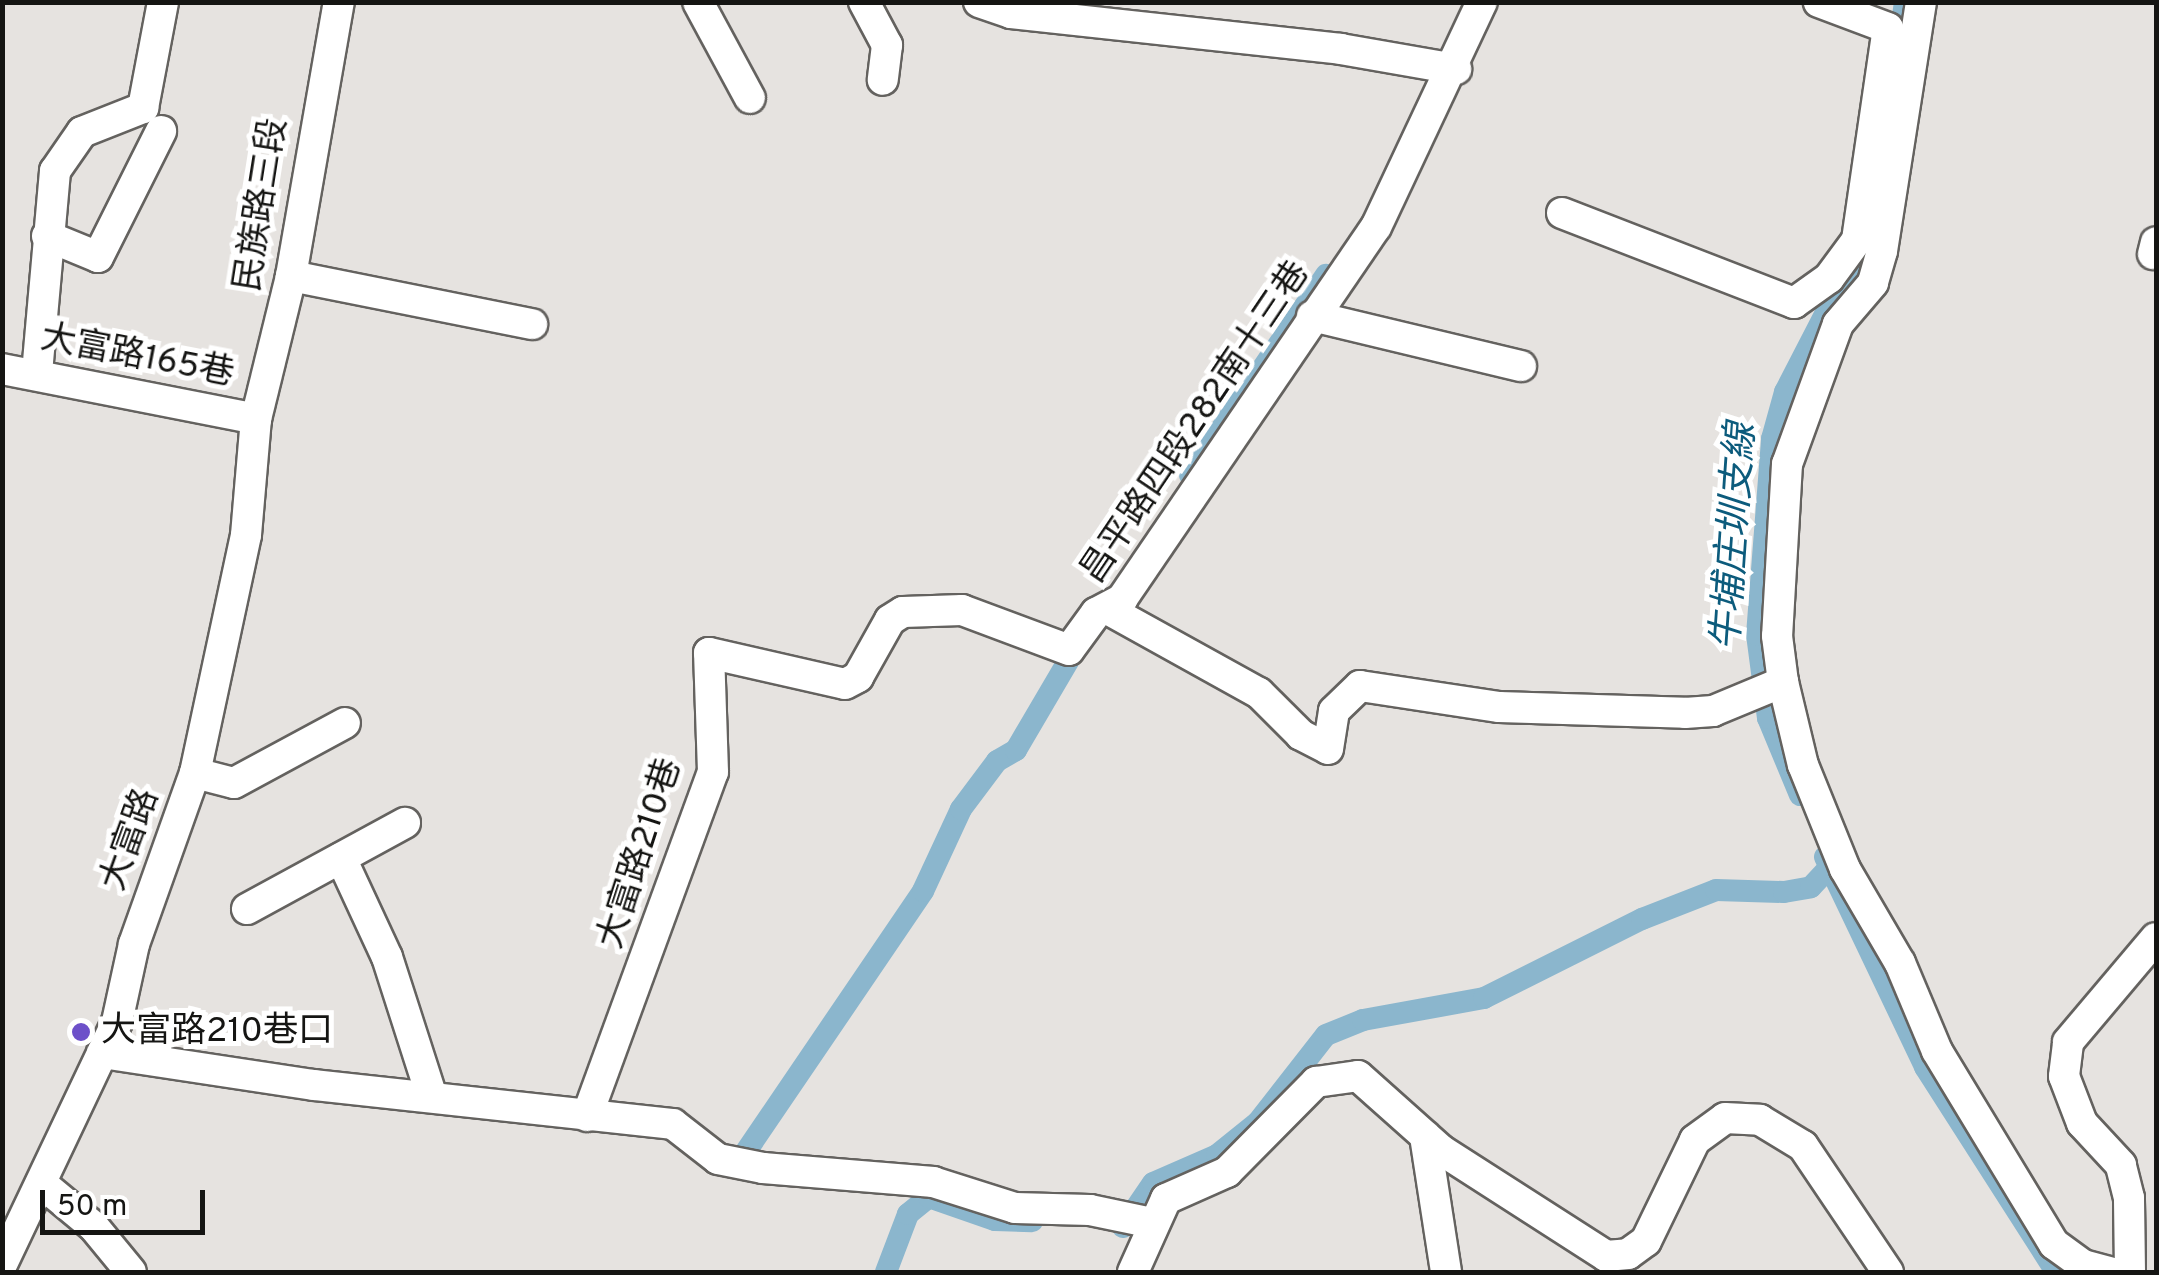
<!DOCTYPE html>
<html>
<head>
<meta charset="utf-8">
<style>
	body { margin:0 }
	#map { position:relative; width:2159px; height:1275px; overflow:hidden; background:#e6e3e0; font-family:Overpass,"Noto Sans TC",sans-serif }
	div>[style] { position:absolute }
	.canal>* { height:22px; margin:-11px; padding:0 11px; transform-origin:11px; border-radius:11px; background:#8bb6cd }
	.roads { filter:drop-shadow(2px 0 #64625f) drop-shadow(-2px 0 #64625f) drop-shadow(0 2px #64625f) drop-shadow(0 -2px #64625f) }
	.minor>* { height:30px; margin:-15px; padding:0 15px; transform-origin:15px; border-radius:15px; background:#fff }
	.dots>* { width:28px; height:28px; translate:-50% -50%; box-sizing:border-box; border:5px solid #fff; border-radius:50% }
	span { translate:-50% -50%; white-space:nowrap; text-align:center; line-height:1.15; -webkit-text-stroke:10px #fff; paint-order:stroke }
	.street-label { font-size:35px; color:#151513 }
	.poi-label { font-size:35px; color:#151513 }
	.left { translate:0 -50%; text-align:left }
	.water-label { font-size:38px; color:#0c5b7c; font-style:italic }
	.frame { position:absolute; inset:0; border:5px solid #151513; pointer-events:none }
	.scale { position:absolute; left:40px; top:1190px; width:165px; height:45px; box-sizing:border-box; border:5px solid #151513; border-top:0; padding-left:12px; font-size:30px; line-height:35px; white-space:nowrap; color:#151513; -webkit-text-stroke:8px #fff; paint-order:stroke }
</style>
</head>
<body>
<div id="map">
	<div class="canal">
		<i style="left:1898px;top:51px;width:49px;rotate:-81.9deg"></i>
		<i style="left:1190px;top:475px;width:242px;rotate:-55.8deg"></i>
		<i style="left:1800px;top:795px;width:83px;rotate:-112.6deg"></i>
		<i style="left:1768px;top:718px;width:84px;rotate:-97.5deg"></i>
		<i style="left:1757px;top:635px;width:197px;rotate:-85.6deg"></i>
		<i style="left:1772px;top:439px;width:49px;rotate:-74.5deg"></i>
		<i style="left:1785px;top:392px;width:107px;rotate:-62.7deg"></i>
		<i style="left:1834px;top:297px;width:37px;rotate:-44deg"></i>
		<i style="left:1861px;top:271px;width:46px;rotate:-76.3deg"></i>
		<i style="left:1825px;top:857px;width:233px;rotate:64.5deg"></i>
		<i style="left:1925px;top:1067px;width:243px;rotate:57.4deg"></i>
		<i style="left:743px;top:1156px;width:320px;rotate:-55.8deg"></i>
		<i style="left:923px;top:891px;width:90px;rotate:-65.1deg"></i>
		<i style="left:961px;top:809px;width:60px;rotate:-53.1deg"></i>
		<i style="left:997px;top:761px;width:22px;rotate:-30deg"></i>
		<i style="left:1016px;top:750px;width:129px;rotate:-59.6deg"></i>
		<i style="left:1123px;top:1227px;width:53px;rotate:-55.7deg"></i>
		<i style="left:1153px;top:1183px;width:70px;rotate:-23.6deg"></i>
		<i style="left:1217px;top:1155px;width:53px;rotate:-38.8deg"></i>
		<i style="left:1258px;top:1122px;width:110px;rotate:-52deg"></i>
		<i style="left:1326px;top:1035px;width:40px;rotate:-22deg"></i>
		<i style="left:1363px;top:1020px;width:123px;rotate:-10.3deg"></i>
		<i style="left:1484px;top:998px;width:177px;rotate:-26.6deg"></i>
		<i style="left:1642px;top:919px;width:79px;rotate:-21.4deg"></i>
		<i style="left:1716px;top:890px;width:68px;rotate:1.7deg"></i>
		<i style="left:1784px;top:892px;width:27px;rotate:-10deg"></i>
		<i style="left:1811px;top:887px;width:26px;rotate:-47deg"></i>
		<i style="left:886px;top:1272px;width:62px;rotate:-69.2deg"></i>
		<i style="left:908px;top:1214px;width:27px;rotate:-39deg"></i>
		<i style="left:929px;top:1197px;width:70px;rotate:19.2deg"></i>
		<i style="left:995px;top:1220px;width:37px;rotate:2deg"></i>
	</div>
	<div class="roads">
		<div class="minor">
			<i style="left:698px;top:2px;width:109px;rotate:61.6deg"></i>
			<i style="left:864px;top:2px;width:49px;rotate:61.9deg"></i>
			<i style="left:887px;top:45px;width:35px;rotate:97deg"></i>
			<i style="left:979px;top:2px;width:34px;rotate:19deg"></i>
			<i style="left:1011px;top:13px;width:332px;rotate:6.2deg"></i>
			<i style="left:1341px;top:49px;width:117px;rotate:9.9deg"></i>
			<i style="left:1921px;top:2px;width:252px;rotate:98.9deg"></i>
			<i style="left:1882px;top:251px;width:33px;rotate:106deg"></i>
			<i style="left:1873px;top:283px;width:54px;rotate:130.5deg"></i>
			<i style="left:1838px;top:324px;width:149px;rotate:110deg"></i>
			<i style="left:1787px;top:464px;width:172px;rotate:93.3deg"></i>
			<i style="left:1777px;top:636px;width:46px;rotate:82.6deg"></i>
			<i style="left:1783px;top:682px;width:85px;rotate:76.5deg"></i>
			<i style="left:1803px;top:765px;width:112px;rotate:68deg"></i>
			<i style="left:1845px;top:869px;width:109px;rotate:59.7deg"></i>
			<i style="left:1900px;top:963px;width:95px;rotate:67.2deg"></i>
			<i style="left:1937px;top:1051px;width:226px;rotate:58.8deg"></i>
			<i style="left:2054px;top:1244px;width:36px;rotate:36deg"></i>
			<i style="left:2083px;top:1265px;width:28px;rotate:15deg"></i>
			<i style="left:1562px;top:213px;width:249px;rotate:21.2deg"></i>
			<i style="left:1794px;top:303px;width:43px;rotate:-35.5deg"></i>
			<i style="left:1829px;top:278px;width:47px;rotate:-53.6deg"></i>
			<i style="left:1857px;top:240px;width:214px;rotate:-81.7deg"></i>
			<i style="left:1888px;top:28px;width:74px;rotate:-159.4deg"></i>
			<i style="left:47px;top:236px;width:55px;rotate:22.4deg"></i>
			<i style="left:98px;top:257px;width:141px;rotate:-63.4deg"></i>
			<i style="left:2153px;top:254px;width:12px;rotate:-76deg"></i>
			<i style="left:291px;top:276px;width:246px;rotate:11.3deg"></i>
			<i style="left:1312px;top:316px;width:215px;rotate:13.5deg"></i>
			<i style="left:2px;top:369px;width:259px;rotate:11.1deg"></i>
			<i style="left:37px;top:373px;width:203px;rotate:-84.9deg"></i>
			<i style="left:55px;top:171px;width:47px;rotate:-55.3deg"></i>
			<i style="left:82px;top:132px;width:66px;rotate:-21.5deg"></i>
			<i style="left:143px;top:108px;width:108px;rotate:-79.3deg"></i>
			<i style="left:1109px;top:610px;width:171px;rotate:29deg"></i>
			<i style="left:1259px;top:693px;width:59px;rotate:45deg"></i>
			<i style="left:1301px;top:735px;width:30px;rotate:27deg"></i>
			<i style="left:1328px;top:749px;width:38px;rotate:-81deg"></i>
			<i style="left:1334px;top:711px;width:36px;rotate:-44deg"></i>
			<i style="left:1360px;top:686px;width:141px;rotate:8.6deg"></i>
			<i style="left:1499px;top:707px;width:186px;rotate:1.8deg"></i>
			<i style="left:1685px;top:713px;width:28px;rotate:-4deg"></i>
			<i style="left:1713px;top:711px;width:76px;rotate:-22.5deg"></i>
			<i style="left:195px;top:773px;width:40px;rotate:14.4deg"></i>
			<i style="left:234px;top:783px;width:126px;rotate:-28.4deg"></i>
			<i style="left:341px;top:858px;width:109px;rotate:65.1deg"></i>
			<i style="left:387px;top:957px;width:144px;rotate:72.2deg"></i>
			<i style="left:247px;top:909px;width:180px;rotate:-28.6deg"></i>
			<i style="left:102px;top:1053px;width:214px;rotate:8.6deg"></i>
			<i style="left:314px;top:1085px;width:361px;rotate:6.2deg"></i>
			<i style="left:673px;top:1124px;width:57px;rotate:37.9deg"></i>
			<i style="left:718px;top:1159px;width:46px;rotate:11.3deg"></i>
			<i style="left:763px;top:1168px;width:171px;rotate:4.7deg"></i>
			<i style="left:933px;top:1182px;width:86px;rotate:17.6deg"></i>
			<i style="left:1015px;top:1208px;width:75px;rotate:1.5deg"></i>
			<i style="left:1090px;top:1210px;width:63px;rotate:11.8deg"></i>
			<i style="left:587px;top:1116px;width:366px;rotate:-69.9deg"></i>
			<i style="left:713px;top:772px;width:119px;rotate:-91.9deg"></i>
			<i style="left:709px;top:653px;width:139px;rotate:12.8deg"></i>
			<i style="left:845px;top:684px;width:15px;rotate:-28deg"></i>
			<i style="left:858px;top:677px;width:65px;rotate:-60.7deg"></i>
			<i style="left:890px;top:620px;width:15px;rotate:-32deg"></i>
			<i style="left:903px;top:612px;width:59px;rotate:-1.9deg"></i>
			<i style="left:962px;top:610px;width:114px;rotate:20.5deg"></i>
			<i style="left:1069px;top:650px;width:46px;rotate:-53.9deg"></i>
			<i style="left:1096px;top:613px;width:30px;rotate:-28deg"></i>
			<i style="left:1122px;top:599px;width:450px;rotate:-55.7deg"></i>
			<i style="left:1376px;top:227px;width:249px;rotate:-64.8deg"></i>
			<i style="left:1425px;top:1136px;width:138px;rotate:81.2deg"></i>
			<i style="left:41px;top:1183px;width:69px;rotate:39.7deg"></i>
			<i style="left:94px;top:1227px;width:58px;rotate:50.6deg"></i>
			<i style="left:2px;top:1264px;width:268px;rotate:-64.6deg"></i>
			<i style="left:117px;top:1022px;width:80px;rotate:-77.7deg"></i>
			<i style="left:134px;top:944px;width:182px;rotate:-70.4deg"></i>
			<i style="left:195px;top:773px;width:243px;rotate:-77.9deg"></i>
			<i style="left:246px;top:535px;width:116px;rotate:-85.1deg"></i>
			<i style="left:256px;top:419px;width:147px;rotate:-76.2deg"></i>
			<i style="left:291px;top:276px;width:278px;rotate:-80.1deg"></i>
			<i style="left:1133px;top:1272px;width:80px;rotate:-65.7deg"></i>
			<i style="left:1166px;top:1199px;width:67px;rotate:-23.9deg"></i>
			<i style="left:1227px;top:1172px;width:127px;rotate:-45.3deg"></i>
			<i style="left:1316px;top:1082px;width:42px;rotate:-8.1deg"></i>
			<i style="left:1358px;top:1076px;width:111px;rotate:41.7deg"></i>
			<i style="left:1441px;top:1150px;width:196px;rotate:32.7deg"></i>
			<i style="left:1606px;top:1256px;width:22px;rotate:-5deg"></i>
			<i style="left:1628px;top:1254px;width:22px;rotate:-36deg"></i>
			<i style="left:1646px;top:1241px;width:112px;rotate:-64.1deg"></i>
			<i style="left:1695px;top:1140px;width:37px;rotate:-36deg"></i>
			<i style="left:1725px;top:1118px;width:35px;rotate:3deg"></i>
			<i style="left:1760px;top:1120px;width:50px;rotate:31.2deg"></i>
			<i style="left:1803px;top:1146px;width:152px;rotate:56deg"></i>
			<i style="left:2130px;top:1272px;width:74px;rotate:-90.8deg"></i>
			<i style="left:2129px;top:1198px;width:34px;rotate:-104deg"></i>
			<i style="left:2121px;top:1165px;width:57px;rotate:-132.9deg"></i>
			<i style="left:2082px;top:1123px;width:50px;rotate:-111deg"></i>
			<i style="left:2064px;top:1076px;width:34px;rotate:-83deg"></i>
			<i style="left:2068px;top:1042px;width:136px;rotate:-49.8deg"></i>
		</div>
	</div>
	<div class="dots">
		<i style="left:81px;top:1032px;background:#6d50c9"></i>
	</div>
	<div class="street-label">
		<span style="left:262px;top:205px;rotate:-81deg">民族路三段</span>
		<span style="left:137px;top:357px;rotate:11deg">大富路165巷</span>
		<span style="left:1196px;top:423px;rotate:-56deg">昌平路四段282南十三巷</span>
		<span style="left:131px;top:840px;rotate:-70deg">大富路</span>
		<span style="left:641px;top:854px;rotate:-72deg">大富路210巷</span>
	</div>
	<div class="poi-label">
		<span class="left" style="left:101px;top:1032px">大富路210巷口</span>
	</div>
	<div class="water-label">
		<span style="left:1736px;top:537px;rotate:-86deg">牛埔庄圳支線</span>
	</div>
	<div class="frame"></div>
	<div class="scale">50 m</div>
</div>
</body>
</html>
